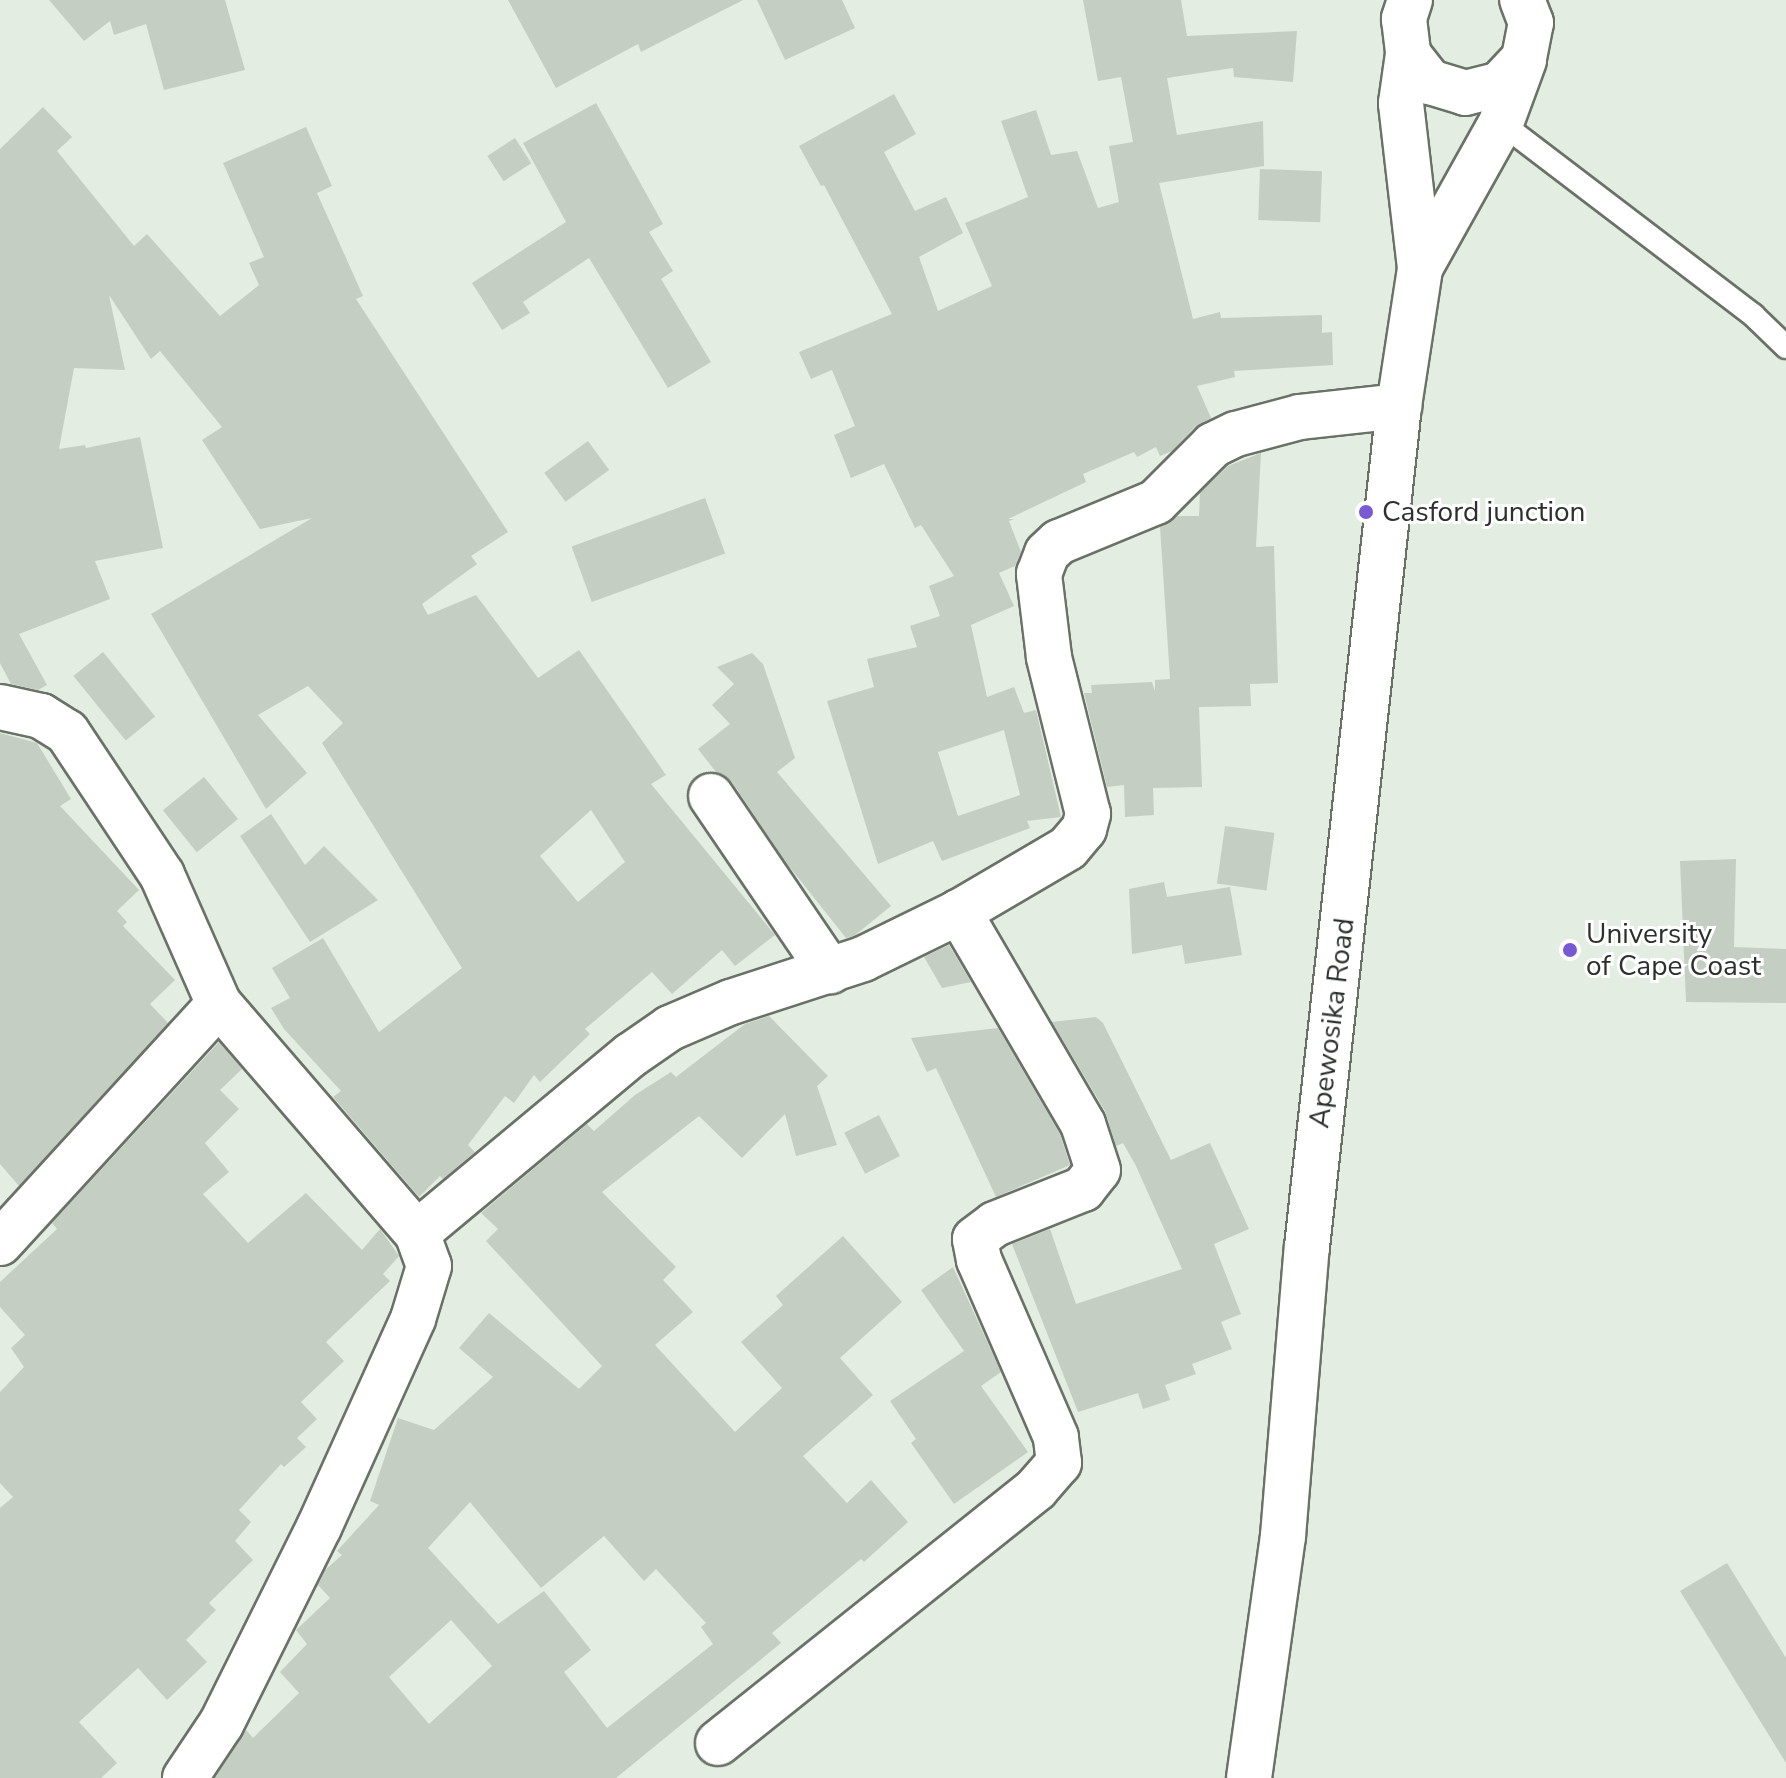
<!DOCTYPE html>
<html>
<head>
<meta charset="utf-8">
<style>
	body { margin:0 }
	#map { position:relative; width:1786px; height:1778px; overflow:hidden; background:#e3ede1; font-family:"Nunito Sans",sans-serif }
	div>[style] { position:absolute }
	.building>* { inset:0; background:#c5cec3; transform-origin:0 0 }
	.roads { filter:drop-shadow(2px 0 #6a7268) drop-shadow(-2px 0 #6a7268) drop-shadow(0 2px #6a7268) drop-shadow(0 -2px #6a7268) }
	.lane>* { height:22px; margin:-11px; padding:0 11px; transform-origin:11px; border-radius:11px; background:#fff }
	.street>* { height:44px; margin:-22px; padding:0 22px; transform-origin:22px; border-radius:22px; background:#fff }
	.dots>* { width:22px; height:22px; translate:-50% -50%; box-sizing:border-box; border:4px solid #fff; border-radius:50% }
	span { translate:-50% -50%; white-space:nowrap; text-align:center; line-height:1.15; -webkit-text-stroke:6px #fff; paint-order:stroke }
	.poi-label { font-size:28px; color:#2d312d }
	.left { translate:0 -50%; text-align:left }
	.street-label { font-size:28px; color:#2d312d }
</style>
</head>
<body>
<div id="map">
	<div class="building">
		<i style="clip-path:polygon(49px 0,225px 0,245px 70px,164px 90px,146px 24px,114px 35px,110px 21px,84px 41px)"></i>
		<i style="clip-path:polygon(508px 0,743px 0,641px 52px,638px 44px,556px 88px)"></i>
		<i style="clip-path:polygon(757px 0,842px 0,855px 28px,785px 60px)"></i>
		<i style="clip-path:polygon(evenodd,1083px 0,1181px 0,1187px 36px,1297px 31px,1293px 82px,1234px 77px,1233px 68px,1167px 78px,1177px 135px,1263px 121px,1264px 166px,1159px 183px,1193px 319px,1220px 312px,1221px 318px,1322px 315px,1322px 333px,1332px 332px,1333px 365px,1234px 371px,1235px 377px,1197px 386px,1211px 418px,1195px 427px,1172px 451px,1160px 456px,1156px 447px,1137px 457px,1134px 452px,1083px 474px,1086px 482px,1008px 519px,1014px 519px,1009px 521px,1021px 552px,1015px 566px,999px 573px,1014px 606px,971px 625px,987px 697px,1014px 687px,1024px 713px,1036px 710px,1061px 817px,1027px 821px,1030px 828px,942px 861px,933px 841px,878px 864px,827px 701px,874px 687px,867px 659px,917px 647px,910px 626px,940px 616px,929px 586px,954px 576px,921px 525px,915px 528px,884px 464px,851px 478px,834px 435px,855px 426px,832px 370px,811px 379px,799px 352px,892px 314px,824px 185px,821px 186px,799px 146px,894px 94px,916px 134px,884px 152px,915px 211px,946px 197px,963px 233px,919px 257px,938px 311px,992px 286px,965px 223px,1028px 197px,1001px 121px,1036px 110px,1051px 155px,1077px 151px,1098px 208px,1119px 202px,1109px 146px,1133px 142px,1121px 77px,1098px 81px,1083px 0,1004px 730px,1020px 795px,958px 816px,938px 752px,1004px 730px)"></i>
		<i style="clip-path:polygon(596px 103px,663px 224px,649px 232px,673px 271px,661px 279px,711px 362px,668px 388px,589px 258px,523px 302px,530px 313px,502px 330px,472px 283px,566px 222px,523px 143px)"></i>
		<i style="clip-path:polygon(evenodd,43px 107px,72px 137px,57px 151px,134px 246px,147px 234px,220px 316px,259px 285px,249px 263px,264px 257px,223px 163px,306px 127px,332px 186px,317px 193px,363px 296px,356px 299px,508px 532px,471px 556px,477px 564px,422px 604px,428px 615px,476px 595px,538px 678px,579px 650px,666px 775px,651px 784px,775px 935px,735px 966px,722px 950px,672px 994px,652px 972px,585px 1029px,590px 1034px,540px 1082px,534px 1075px,514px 1103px,505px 1096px,468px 1145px,475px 1152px,443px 1179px,440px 1176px,419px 1197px,333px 1097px,341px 1091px,284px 1029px,271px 1008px,290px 998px,272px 968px,323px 938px,379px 1032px,462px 968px,322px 743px,343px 723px,308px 686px,258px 715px,307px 773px,266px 809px,151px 614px,312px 518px,260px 529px,202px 440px,222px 427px,160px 351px,151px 359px,109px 295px,125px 370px,74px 368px,59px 449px,85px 445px,86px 448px,140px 437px,163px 548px,95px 561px,110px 599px,19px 634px,47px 685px,38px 690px,11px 684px,0 663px,0 149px,43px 107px,591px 810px,625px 862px,578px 902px,540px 856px,591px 810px)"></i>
		<i style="left:515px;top:138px;width:30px;height:33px;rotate:57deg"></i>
		<i style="left:1260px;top:169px;width:62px;height:51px;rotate:2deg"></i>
		<i style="left:588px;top:441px;width:36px;height:54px;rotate:54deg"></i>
		<i style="clip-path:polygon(1261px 453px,1256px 547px,1274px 546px,1278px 683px,1250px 684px,1251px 706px,1199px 707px,1202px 787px,1153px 788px,1154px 815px,1125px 817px,1124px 785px,1107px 787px,1084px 693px,1092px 693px,1091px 685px,1152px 682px,1155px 691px,1155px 680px,1170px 679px,1160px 527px,1177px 516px,1199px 516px,1200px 493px,1228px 466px)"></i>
		<i style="left:705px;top:498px;width:59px;height:142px;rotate:70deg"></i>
		<i style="left:103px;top:652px;width:83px;height:38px;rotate:51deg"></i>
		<i style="clip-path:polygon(752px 653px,763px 664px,795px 758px,777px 772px,891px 906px,854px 936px,846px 938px,784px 860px,732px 782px,716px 772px,698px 749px,730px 724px,712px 705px,734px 684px,717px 667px)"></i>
		<i style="clip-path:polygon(0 733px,37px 743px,71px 799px,60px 806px,139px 890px,117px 911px,127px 922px,123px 926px,175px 980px,150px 1004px,168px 1023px,19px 1186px,0 1164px)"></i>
		<i style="left:204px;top:777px;width:54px;height:53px;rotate:51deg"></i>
		<i style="clip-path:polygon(271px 814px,305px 865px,324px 846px,378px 900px,310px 942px,240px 836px)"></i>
		<i style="left:1225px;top:826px;width:50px;height:58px;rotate:8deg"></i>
		<i style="clip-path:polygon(1736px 859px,1734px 947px,1786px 949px,1786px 1003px,1686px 1002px,1680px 861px)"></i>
		<i style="clip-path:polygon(1164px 882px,1167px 897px,1230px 887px,1242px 955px,1185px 964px,1182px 945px,1132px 954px,1129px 889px)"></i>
		<i style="clip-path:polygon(949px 945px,971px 982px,942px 988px,924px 957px)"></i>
		<i style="clip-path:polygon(evenodd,769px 1016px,828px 1076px,817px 1086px,837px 1145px,796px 1156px,785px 1114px,742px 1158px,699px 1116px,602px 1192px,676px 1267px,663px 1280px,693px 1312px,655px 1345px,735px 1432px,782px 1388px,741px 1342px,783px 1305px,776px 1296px,843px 1236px,902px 1302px,840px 1358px,873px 1395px,803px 1456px,847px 1503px,871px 1480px,908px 1522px,864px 1562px,861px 1559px,772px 1633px,781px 1643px,616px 1778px,215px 1778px,246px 1730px,253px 1738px,299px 1693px,280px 1672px,307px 1644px,296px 1630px,330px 1598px,318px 1585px,325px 1570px,342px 1555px,337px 1551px,379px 1505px,370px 1501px,398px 1418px,434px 1430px,493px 1377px,459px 1348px,489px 1313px,579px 1389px,602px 1366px,486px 1241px,498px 1229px,481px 1213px,587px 1124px,594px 1131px,635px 1095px,671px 1072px,676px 1077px,745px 1024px,769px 1016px,470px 1502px,541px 1588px,604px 1536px,644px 1581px,656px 1569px,706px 1623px,701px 1627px,713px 1644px,607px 1728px,564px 1672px,591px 1650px,544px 1591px,498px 1624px,428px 1548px,470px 1502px,769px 1016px,451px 1620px,492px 1666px,429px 1724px,389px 1677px,451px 1620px)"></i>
		<i style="clip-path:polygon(1096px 1017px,1103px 1023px,1171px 1160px,1210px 1143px,1249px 1229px,1214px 1244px,1241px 1314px,1221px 1322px,1232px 1349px,1192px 1364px,1196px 1374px,1165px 1385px,1170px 1400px,1143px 1409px,1138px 1393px,1078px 1412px,1012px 1244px,1050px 1229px,1076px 1304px,1182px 1269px,1136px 1166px,1123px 1143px,1116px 1146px,1105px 1111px,1052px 1022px)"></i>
		<i style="clip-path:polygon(998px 1028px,1060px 1134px,1070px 1165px,996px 1197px,936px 1068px,927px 1072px,911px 1038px)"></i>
		<i style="clip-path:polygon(219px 1042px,242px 1069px,220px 1090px,239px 1109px,205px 1143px,229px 1172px,203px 1194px,248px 1243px,306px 1193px,362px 1250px,380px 1229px,399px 1256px,383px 1274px,390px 1281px,326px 1342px,344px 1361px,301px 1402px,317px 1419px,297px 1438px,306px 1447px,284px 1467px,281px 1464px,239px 1510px,251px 1522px,235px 1541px,253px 1560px,209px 1603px,216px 1610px,186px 1640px,207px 1662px,167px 1700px,138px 1668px,79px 1722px,117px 1763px,101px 1778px,0 1778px,0 1508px,13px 1497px,0 1483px,0 1392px,24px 1367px,11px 1348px,25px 1335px,0 1307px,0 1282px,57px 1229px,52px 1223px)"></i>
		<i style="left:879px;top:1115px;width:46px;height:39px;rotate:63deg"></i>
		<i style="clip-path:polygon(953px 1267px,1001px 1372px,981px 1386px,1028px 1452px,954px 1504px,911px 1443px,916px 1439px,890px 1401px,964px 1351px,921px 1290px)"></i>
		<i style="clip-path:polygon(1727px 1563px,1786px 1658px,1786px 1763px,1680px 1591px)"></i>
	</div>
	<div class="roads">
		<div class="lane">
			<i style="left:1501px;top:123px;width:317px;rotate:37.3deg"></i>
			<i style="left:1753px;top:315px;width:46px;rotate:44.1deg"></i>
		</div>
		<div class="street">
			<i style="left:1410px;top:0;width:20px;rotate:108deg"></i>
			<i style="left:1404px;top:19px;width:35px;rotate:83deg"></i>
			<i style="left:1408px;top:54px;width:36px;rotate:52deg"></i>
			<i style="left:1430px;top:82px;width:37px;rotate:17deg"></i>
			<i style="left:1465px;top:93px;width:36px;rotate:-14deg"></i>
			<i style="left:1500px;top:84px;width:35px;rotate:-47deg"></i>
			<i style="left:1524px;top:58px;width:36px;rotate:-79deg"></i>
			<i style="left:1531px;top:23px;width:25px;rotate:-111deg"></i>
			<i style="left:1420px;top:268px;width:166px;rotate:-60.8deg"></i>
			<i style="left:1501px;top:123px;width:67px;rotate:-69.9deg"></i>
			<i style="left:0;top:707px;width:42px;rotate:12.4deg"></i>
			<i style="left:41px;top:716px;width:31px;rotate:32deg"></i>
			<i style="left:67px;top:732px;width:172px;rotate:56.4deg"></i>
			<i style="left:162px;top:875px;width:141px;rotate:66.2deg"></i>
			<i style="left:219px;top:1004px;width:303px;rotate:49.2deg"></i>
			<i style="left:417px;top:1233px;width:35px;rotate:70deg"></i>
			<i style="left:429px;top:1266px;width:55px;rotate:106.8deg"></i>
			<i style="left:413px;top:1319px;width:228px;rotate:114.3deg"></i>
			<i style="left:319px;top:1527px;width:220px;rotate:116.4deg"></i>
			<i style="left:221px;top:1724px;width:65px;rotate:123.7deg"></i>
			<i style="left:711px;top:796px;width:212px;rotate:55.8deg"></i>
			<i style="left:417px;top:1233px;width:278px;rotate:-39.8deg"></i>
			<i style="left:631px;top:1055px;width:47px;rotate:-34.7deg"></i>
			<i style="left:670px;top:1028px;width:66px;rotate:-23.1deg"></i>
			<i style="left:731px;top:1002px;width:139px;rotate:-18deg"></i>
			<i style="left:863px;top:959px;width:107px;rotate:-26.1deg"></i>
			<i style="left:959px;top:912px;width:126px;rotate:-30.4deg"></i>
			<i style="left:1068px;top:848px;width:25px;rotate:-50deg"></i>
			<i style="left:1084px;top:829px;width:16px;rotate:-75deg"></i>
			<i style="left:1088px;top:814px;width:162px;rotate:-104deg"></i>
			<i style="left:1049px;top:657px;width:84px;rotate:-96.9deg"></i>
			<i style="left:1039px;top:574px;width:22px;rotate:-69deg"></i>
			<i style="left:1047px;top:553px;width:16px;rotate:-43deg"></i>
			<i style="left:1059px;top:542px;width:105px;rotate:-22.4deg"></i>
			<i style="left:1156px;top:502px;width:81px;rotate:-45deg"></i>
			<i style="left:1213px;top:445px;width:25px;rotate:-26deg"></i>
			<i style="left:1236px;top:434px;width:66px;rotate:-14.9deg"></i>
			<i style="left:1300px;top:417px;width:100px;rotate:-6.3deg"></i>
			<i style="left:0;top:1243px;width:324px;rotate:-47.5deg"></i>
			<i style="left:718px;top:1743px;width:407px;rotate:-38.6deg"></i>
			<i style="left:1036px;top:1489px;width:35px;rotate:-49deg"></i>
			<i style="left:1059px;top:1463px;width:26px;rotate:-97deg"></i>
			<i style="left:1056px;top:1437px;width:193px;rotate:-113.5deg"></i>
			<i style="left:979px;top:1260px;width:21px;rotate:-101deg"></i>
			<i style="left:975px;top:1239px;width:25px;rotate:-37deg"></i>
			<i style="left:995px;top:1224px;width:95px;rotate:-21.7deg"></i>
			<i style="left:1083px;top:1189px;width:24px;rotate:-52deg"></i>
			<i style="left:1098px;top:1170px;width:48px;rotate:-108.1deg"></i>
			<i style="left:1083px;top:1124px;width:246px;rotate:-120.3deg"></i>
			<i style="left:1249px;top:1778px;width:244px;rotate:-82deg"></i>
			<i style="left:1283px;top:1536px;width:290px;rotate:-85.3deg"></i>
			<i style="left:1307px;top:1247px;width:846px;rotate:-83.76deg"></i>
			<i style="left:1399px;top:406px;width:140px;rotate:-81.3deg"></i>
			<i style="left:1420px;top:268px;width:166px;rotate:-96.6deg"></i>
			<i style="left:1401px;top:103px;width:49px;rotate:-81.9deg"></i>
		</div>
	</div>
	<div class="dots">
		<i style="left:1366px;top:512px;background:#775ad4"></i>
		<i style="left:1570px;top:950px;background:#775ad4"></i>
	</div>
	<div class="poi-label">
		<span class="left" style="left:1382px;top:512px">Casford junction</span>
		<span class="left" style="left:1586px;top:950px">University<br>of Cape Coast</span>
	</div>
	<div class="street-label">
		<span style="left:1332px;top:1023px;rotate:-83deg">Apewosika Road</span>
	</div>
</div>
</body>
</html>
